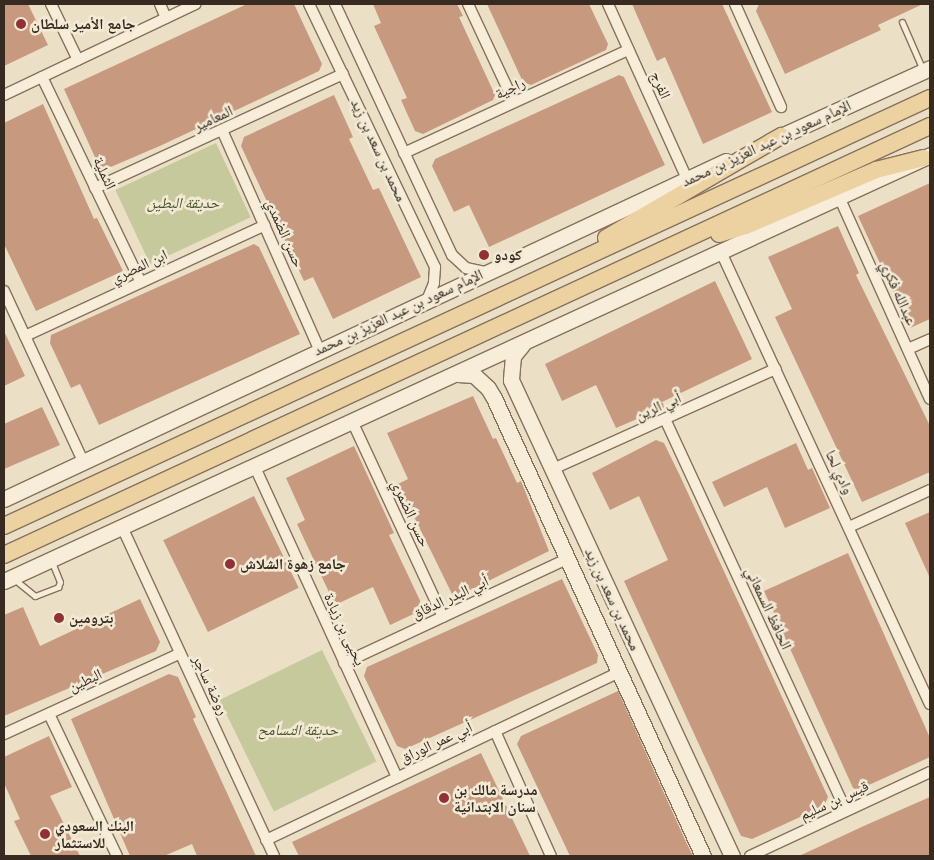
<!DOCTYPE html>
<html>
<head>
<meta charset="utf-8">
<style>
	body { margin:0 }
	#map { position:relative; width:934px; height:860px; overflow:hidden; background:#ebdfc6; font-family:Merriweather,"Noto Naskh Arabic",serif }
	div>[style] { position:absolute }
	.green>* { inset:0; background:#c5c99b; transform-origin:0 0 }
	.building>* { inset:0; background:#c79a7f; transform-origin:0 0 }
	.roads { filter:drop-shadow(1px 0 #86715d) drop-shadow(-1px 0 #86715d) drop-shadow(0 1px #86715d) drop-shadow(0 -1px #86715d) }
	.lane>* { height:5px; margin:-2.5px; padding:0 2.5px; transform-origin:2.5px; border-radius:2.5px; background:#f7edd9 }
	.street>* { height:10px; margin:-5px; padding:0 5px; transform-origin:5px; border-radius:5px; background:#f7edd9 }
	.secondary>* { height:15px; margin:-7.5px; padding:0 7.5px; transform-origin:7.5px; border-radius:7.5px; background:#f7edd9 }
	.primary>* { height:16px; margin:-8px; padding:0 8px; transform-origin:8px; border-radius:8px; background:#ecd2a1 }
	.dots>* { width:14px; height:14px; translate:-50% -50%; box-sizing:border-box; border:2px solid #f3ead5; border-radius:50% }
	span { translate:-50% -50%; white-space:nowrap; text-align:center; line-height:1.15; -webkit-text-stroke:5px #f3ead5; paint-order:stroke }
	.poi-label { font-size:15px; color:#372a20; font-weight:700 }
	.left { translate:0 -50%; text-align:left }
	.street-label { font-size:15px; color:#372a20 }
	.park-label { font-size:15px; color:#495228; font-style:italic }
	.frame { position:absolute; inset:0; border:5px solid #372a20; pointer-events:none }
</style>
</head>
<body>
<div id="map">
	<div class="green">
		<i style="left:216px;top:143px;width:82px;height:111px;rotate:65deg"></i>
		<i style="left:322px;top:650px;width:124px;height:114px;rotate:64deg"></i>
	</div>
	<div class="building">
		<i style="clip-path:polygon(4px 4px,28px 4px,48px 45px,4px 66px)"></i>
		<i style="clip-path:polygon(247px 4px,294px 4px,322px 64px,319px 71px,162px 145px,106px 169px,99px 166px,64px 89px)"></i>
		<i style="clip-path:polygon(373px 4px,457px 4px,463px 16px,459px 17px,495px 95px,493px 100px,423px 134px,415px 131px,401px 100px,407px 98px,374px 26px,381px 23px)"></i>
		<i style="clip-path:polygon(487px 4px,589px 4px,608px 44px,606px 50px,531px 85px,523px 82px)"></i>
		<i style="clip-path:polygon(632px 4px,722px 4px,772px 112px,703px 144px,665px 57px,657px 61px)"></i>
		<i style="clip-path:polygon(759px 4px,923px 4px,878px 25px,881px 30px,785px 74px,756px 11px)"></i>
		<i style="clip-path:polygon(619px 75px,624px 77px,665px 165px,489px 247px,469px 205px,454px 212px,432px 166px,435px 159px)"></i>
		<i style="clip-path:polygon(334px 95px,353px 137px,349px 139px,373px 190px,379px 188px,421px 277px,333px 319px,313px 277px,304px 281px,241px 146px,244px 137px)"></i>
		<i style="clip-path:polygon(43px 104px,94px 219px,97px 218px,123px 271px,36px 311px,4px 244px,4px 123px)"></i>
		<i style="clip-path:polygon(930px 183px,930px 319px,910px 328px,858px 216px)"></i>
		<i style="clip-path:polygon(838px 226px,859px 273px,856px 275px,930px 426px,930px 472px,862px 502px,775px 317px,792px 309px,768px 257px)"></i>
		<i style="clip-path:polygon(254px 244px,259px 247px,300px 334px,99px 425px,80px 384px,71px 388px,50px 343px,51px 335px)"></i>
		<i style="clip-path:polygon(715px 281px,752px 359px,662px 402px,665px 407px,616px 428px,596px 385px,562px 401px,545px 364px)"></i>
		<i style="clip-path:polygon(4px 331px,25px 376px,4px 386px)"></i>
		<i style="clip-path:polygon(473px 396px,493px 439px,496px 438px,517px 483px,521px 481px,549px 551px,454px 598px,398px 484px,408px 479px,387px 433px)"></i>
		<i style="clip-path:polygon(42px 407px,60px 445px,4px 469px,4px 424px)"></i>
		<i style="clip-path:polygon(656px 440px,664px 443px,681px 478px,828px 797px,824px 806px,752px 839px,741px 836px,624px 581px,668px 560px,639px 496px,610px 510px,592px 473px)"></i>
		<i style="clip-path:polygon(796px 443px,808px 470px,812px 468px,830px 508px,785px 528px,767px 487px,724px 507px,712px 482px)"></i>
		<i style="clip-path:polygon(354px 446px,394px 533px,389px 535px,424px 609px,390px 625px,373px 587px,335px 605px,297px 524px,305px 520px,286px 478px)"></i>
		<i style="left:254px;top:496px;width:102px;height:101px;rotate:64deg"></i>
		<i style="clip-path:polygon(930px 512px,930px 578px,905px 523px)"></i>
		<i style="clip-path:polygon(848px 553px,930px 738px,930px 757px,858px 790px,853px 788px,764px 591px)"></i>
		<i style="clip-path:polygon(562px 579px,598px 655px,597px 663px,405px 749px,397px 746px,364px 676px,367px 667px)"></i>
		<i style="clip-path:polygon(140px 599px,160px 642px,156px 651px,4px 716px,4px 615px,23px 607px,40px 646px)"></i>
		<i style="clip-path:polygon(169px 674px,178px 677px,196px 717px,193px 719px,256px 856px,197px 856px,192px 844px,164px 856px,130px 856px,71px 719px)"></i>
		<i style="clip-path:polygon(618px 691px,686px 842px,693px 856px,570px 856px,517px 744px,521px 736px)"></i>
		<i style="clip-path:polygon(49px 736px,72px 787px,50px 796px,80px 856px,31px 856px,14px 821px,20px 819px,4px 783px,4px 757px)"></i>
		<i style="clip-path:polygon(481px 753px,530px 856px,299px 856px,292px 842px)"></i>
		<i style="clip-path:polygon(930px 797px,930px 856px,799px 856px,866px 825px)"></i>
	</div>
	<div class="roads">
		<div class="lane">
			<i style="left:902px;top:22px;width:52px;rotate:66.4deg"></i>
			<i style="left:14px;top:579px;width:27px;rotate:39deg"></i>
			<i style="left:35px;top:596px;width:25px;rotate:-21deg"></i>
			<i style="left:58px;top:587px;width:5px;rotate:-68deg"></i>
			<i style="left:60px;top:582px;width:24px;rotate:-112deg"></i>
		</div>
		<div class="street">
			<i style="left:51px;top:4px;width:62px;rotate:64.3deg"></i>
			<i style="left:160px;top:4px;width:15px;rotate:67deg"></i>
			<i style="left:309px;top:4px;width:292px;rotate:64.4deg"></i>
			<i style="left:435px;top:267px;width:16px;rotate:94deg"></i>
			<i style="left:434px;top:283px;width:16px;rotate:112deg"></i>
			<i style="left:335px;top:4px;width:277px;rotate:65deg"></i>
			<i style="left:452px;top:255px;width:19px;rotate:43deg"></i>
			<i style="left:466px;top:268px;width:19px;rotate:12deg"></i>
			<i style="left:468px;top:4px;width:108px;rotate:64.9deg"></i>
			<i style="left:608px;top:4px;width:192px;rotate:65.7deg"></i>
			<i style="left:735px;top:4px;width:113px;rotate:65.9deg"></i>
			<i style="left:42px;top:77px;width:226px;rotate:64.3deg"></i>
			<i style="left:4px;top:95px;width:212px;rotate:-25.4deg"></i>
			<i style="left:222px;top:130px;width:240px;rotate:66.1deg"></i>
			<i style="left:404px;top:153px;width:247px;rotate:-24.7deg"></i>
			<i style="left:95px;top:188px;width:273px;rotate:-24.7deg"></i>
			<i style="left:840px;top:199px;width:219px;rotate:65.8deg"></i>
			<i style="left:721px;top:252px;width:498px;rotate:65.2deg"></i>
			<i style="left:4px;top:291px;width:187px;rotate:65.1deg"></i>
			<i style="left:25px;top:336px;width:264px;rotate:-24.8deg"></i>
			<i style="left:908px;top:349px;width:24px;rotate:-24deg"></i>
			<i style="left:665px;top:419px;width:431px;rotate:65.2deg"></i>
			<i style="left:352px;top:421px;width:216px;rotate:65.1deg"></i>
			<i style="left:254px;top:465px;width:344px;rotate:65.4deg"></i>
			<i style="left:553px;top:469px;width:244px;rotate:-24.2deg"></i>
			<i style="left:122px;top:527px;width:362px;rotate:65.2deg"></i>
			<i style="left:849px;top:527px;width:89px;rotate:-24.6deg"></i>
			<i style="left:344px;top:663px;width:248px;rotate:-25deg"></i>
			<i style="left:49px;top:714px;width:157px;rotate:64.4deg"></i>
			<i style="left:495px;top:731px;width:137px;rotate:65.9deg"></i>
			<i style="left:4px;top:734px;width:192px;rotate:-24.6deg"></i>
			<i style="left:266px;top:840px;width:392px;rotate:-25.4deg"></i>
			<i style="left:750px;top:856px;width:199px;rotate:-25deg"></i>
		</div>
		<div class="secondary">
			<i style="left:770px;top:141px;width:176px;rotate:-24.5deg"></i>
			<i style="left:522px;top:345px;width:14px;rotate:129deg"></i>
			<i style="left:513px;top:356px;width:24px;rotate:95deg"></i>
			<i style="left:511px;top:380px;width:525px;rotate:65.1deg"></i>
			<i style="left:458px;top:374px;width:16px;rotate:4deg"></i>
			<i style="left:474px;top:375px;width:19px;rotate:43deg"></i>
			<i style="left:488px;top:388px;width:12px;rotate:59deg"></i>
			<i style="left:494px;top:398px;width:503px;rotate:65.47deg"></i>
			<i style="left:4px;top:499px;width:797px;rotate:-25.09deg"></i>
			<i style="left:4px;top:581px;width:1019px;rotate:-24.7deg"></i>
		</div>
		<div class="primary">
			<i style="left:719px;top:234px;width:28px;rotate:-17deg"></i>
			<i style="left:746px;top:226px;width:142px;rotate:-23.3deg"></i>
			<i style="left:876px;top:170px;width:49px;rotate:-14.3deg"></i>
			<i style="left:606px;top:238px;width:203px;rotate:-30.2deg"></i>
			<i style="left:4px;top:526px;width:1020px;rotate:-24.81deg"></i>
			<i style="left:4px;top:555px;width:1021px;rotate:-24.86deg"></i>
		</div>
	</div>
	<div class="dots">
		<i style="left:21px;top:24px;background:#913135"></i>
		<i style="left:484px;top:255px;background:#913135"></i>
		<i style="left:230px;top:564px;background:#913135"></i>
		<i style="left:59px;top:618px;background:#913135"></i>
		<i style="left:444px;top:798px;background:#913135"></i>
		<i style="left:45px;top:834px;background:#913135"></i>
	</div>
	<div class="poi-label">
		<span class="left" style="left:31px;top:24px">جامع الأمير سلطان</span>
		<span class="left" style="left:494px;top:255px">كودو</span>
		<span class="left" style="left:240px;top:564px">جامع زهوة الشلاش</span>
		<span class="left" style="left:69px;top:618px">بترومين</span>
		<span class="left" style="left:454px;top:798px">مدرسة مالك بن<br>سنان الابتدائية</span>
		<span class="left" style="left:55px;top:834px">البنك السعودي<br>للاستثمار</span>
	</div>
	<div class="street-label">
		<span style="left:661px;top:85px;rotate:66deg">الفرج</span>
		<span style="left:510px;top:88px;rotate:-25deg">راجية</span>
		<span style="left:213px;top:118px;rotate:-25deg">المعامير</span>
		<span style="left:766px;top:143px;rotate:-25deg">الإمام سعود بن عبد العزيز بن محمد</span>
		<span style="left:379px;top:150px;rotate:65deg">محمد بن سعد بن زيد</span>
		<span style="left:105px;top:173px;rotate:65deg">الثملية</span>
		<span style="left:285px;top:233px;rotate:66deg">حسن الضمدي</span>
		<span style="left:139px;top:266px;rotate:-25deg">ابن المصري</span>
		<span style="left:899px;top:293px;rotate:66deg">عبدالله فكري</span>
		<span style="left:398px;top:312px;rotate:-25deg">الإمام سعود بن عبد العزيز بن محمد</span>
		<span style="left:658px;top:406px;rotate:-24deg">أبي الرين</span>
		<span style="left:840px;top:472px;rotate:65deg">وادي لحا</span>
		<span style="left:411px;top:513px;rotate:65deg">حسن الضمري</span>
		<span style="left:450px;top:597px;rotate:-25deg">أبي البدر الدقاق</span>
		<span style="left:613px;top:599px;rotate:65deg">محمد بن سعد بن زيد</span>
		<span style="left:769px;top:608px;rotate:65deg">الحافظ السمعاني</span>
		<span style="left:345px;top:629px;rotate:65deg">يحيى بن زيادة</span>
		<span style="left:85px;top:680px;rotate:-25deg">البطين</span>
		<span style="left:211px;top:685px;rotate:65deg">روضة ساجر</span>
		<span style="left:436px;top:742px;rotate:-25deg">أبي عمر الوراق</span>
		<span style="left:834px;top:800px;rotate:-25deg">قيس بن سليم</span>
	</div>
	<div class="park-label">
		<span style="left:183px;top:203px">حديقة البطين</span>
		<span style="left:298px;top:730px">حديقة التسامح</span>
	</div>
	<div class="frame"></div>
</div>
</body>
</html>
